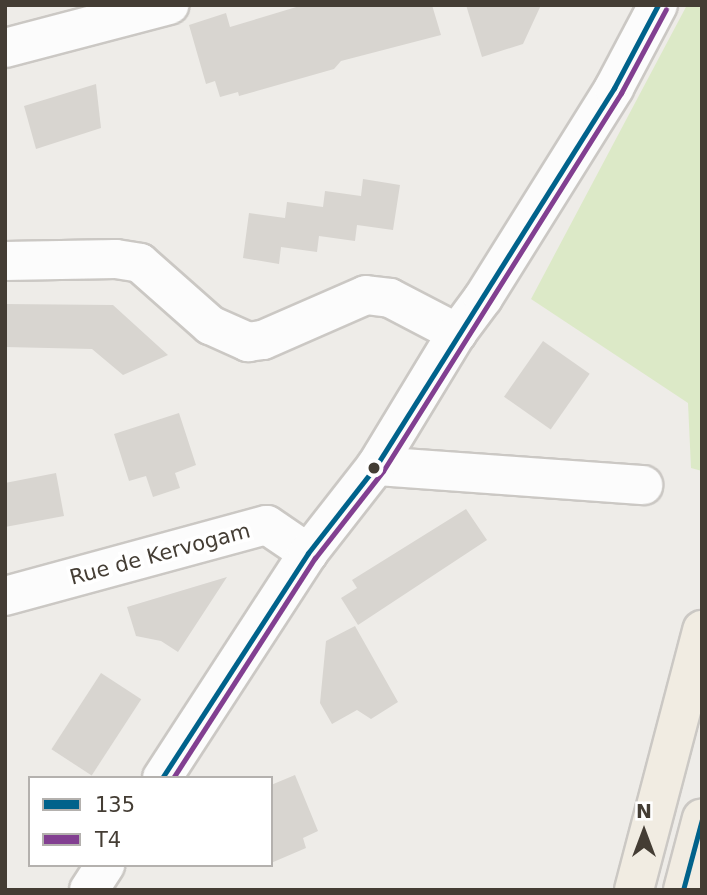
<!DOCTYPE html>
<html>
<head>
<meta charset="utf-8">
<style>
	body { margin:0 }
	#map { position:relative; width:707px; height:895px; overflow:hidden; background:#eeece8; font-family:"DejaVu Sans",sans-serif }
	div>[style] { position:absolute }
	.green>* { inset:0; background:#dce9c7 }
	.building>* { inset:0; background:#d8d5d0; transform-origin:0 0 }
	.roads { filter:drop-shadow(2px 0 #cbc8c4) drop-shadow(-2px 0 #cbc8c4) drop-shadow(0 2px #cbc8c4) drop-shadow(0 -2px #cbc8c4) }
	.minor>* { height:38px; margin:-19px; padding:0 19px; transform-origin:19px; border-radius:19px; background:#fcfcfc }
	.tertiary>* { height:38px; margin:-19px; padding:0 19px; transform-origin:19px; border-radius:19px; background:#fcfcfc }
	.primary>* { height:38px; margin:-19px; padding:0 19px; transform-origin:19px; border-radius:19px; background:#f1ece2 }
	.bus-1>* { height:5px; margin:-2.5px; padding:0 2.5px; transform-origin:2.5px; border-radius:2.5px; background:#00628b }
	.bus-2>* { height:5px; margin:-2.5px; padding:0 2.5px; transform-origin:2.5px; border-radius:2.5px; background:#823f91 }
	.dots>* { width:19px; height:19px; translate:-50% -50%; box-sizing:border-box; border:4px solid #fff; border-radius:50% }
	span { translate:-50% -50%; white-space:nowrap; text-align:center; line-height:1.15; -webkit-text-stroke:7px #fff; paint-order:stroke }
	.street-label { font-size:21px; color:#443d34 }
	.frame { position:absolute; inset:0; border:7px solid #443d34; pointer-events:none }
	.legend { position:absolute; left:28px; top:776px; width:245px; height:91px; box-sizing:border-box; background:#fff; border:2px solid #b4b1ae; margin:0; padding:9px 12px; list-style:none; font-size:21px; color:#443d34 }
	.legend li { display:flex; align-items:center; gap:14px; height:35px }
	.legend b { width:35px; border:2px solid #b4b1ae }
	.north { position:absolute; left:609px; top:797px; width:70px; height:70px; -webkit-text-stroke:5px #fff; paint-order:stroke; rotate:0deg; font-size:19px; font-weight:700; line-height:28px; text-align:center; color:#443d34 }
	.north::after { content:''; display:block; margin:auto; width:24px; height:32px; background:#443d34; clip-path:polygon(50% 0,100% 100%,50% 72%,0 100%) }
</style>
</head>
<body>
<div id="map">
	<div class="green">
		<i style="clip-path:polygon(687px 5px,702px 5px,702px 471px,691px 468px,688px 403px,531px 299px)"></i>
	</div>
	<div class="building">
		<i style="clip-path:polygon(303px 5px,432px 5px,441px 35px,341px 61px,334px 69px,239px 96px,238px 92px,220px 97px,215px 81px,206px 84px,189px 25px,226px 13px,230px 27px)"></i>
		<i style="clip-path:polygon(466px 5px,541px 5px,523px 44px,482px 57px)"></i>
		<i style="clip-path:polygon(96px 84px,101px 128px,36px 149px,24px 106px)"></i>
		<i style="clip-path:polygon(363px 179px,400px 185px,393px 230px,357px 225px,355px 241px,319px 236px,317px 252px,281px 247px,279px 264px,243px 258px,249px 213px,285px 218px,287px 202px,323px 207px,325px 191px,361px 196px)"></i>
		<i style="clip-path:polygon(5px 304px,113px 305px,168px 355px,123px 375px,92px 349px,5px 347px)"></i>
		<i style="left:543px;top:341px;width:57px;height:68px;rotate:35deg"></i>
		<i style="clip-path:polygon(179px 413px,196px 465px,175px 473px,180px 488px,153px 497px,146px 476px,129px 481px,114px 434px)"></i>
		<i style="clip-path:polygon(56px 473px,64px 516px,5px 527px,5px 483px)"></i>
		<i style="clip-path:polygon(466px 509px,487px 540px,358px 625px,341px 598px,357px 588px,352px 580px)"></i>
		<i style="clip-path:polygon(227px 577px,178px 652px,161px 641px,136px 636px,127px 607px)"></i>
		<i style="clip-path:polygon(355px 626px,398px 702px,371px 719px,357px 710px,332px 724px,320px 703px,326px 641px)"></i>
		<i style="left:101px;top:673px;width:48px;height:91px;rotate:33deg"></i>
		<i style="clip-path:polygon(295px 775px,318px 831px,303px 838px,306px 848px,271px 863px,271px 785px)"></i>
	</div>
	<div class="roads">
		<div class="minor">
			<i style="left:5px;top:48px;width:170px;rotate:-14.7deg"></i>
			<i style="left:5px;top:261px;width:111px;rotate:-1deg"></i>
			<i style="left:116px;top:259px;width:24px;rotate:9deg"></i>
			<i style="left:140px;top:263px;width:94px;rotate:41.5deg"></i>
			<i style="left:210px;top:325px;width:42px;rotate:24.1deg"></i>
			<i style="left:248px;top:342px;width:15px;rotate:-8deg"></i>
			<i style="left:263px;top:340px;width:112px;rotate:-23.6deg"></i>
			<i style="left:366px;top:295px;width:24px;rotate:7deg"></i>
			<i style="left:390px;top:298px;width:76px;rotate:27.6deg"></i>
			<i style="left:376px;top:466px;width:268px;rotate:4.1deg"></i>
			<i style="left:5px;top:596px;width:271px;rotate:-15.2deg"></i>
			<i style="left:267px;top:525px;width:50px;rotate:34.3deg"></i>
		</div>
		<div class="tertiary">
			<i style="left:162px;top:778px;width:268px;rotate:-57deg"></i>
			<i style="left:308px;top:553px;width:110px;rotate:-52deg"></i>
			<i style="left:376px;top:466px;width:156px;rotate:-58.7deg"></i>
			<i style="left:457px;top:333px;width:44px;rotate:-53.4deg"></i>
			<i style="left:483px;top:298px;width:248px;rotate:-58deg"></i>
			<i style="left:614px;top:88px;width:94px;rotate:-62.1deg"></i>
			<i style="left:89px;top:890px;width:30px;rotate:-57deg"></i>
		</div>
		<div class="primary">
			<i style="left:634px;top:890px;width:269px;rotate:-75.3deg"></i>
			<i style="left:683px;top:890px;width:74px;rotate:-75.2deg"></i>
		</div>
	</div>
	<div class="bus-1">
		<i style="left:162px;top:778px;width:268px;rotate:-57deg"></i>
		<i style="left:308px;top:553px;width:110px;rotate:-52deg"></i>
		<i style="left:376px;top:466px;width:447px;rotate:-57.8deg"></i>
		<i style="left:614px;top:88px;width:94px;rotate:-62.1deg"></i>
		<i style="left:683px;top:890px;width:73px;rotate:-75deg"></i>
	</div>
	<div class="bus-2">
		<i style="left:173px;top:778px;width:262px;rotate:-57.2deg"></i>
		<i style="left:315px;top:558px;width:110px;rotate:-52deg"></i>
		<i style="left:383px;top:471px;width:447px;rotate:-57.8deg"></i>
		<i style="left:621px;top:93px;width:95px;rotate:-61.8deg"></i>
	</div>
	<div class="dots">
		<i style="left:374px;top:468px;background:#443d34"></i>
	</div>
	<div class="street-label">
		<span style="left:160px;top:554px;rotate:-15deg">Rue de Kervogam</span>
	</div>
	<div class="frame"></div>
	<ul class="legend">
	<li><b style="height:9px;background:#00628b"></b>135</li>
	<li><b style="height:9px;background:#823f91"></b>T4</li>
	</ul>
	<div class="north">N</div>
</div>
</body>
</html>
